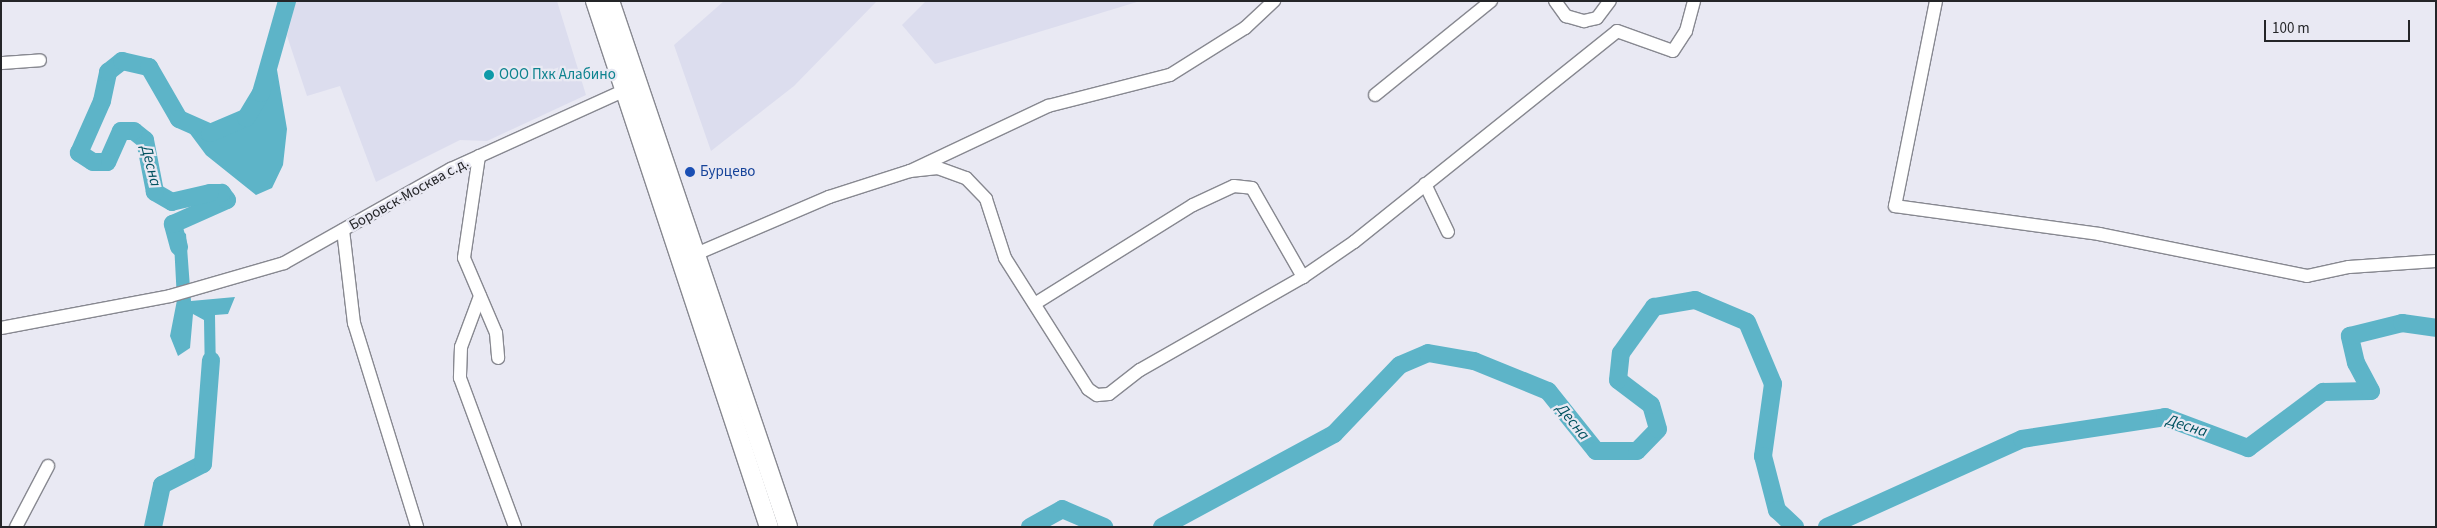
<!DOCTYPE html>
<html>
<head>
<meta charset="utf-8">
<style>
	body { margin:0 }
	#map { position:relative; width:2437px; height:528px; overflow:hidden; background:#e9e9f3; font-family:"Source Sans 3",sans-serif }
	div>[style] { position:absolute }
	.built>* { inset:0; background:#dcddee }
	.water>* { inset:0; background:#5db4c8 }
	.river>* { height:18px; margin:-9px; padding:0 9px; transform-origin:9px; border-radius:9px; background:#5db4c8 }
	.roads { filter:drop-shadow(1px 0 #878890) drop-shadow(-1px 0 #878890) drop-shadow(0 1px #878890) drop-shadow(0 -1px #878890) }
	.minor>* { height:12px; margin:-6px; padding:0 6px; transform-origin:6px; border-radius:6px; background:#fff }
	.highway>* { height:18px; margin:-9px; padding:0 9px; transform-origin:9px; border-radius:9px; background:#fff }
	.dots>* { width:14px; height:14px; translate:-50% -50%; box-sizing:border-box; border:2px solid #e9e9f3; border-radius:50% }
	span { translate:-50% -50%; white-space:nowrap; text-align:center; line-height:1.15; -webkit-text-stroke:4.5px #e9e9f3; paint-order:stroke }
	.culture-label { font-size:15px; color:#0d838f }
	.left { translate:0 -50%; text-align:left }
	.transit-label { font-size:15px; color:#164399 }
	.street-label { font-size:15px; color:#242528 }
	.water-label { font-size:16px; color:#015260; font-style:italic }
	.frame { position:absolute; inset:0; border:2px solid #242528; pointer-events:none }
	.scale { position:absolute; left:2264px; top:20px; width:146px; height:22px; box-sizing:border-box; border:2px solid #242528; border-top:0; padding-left:6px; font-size:15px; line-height:18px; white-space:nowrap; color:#242528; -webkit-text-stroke:4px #e9e9f3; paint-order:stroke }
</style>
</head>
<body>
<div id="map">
	<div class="built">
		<i style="clip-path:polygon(296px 1px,557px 1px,586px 95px,487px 141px,460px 140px,376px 182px,340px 86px,307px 96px,287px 36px)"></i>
		<i style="clip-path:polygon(724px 1px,877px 1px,794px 86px,711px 151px,674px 45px)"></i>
		<i style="clip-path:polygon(926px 1px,1140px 1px,935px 64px,902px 25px)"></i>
	</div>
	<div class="water">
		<i style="clip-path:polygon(274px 52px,287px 129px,283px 165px,272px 188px,256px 195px,206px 155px,177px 116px,210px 133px,246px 118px,261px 93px)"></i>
		<i style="clip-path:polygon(173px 224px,186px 234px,191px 301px,235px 297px,228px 314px,215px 315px,216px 377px,210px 384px,205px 381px,204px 320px,193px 314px,190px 348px,178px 356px,170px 336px,177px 300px)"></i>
	</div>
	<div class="river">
		<i style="left:179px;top:247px;width:24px;rotate:-105deg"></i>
		<i style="left:173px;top:224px;width:59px;rotate:-24deg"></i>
		<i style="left:227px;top:200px;width:9px;rotate:-126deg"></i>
		<i style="left:222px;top:193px;width:12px;rotate:180deg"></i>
		<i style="left:210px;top:193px;width:39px;rotate:167deg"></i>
		<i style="left:172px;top:202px;width:20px;rotate:-150deg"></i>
		<i style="left:155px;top:192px;width:53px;rotate:-100.9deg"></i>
		<i style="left:145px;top:140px;width:14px;rotate:-141deg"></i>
		<i style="left:134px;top:131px;width:13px;rotate:180deg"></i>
		<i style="left:121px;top:131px;width:34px;rotate:114deg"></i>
		<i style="left:107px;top:162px;width:14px;rotate:180deg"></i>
		<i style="left:93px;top:162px;width:17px;rotate:-147deg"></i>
		<i style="left:79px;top:153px;width:57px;rotate:-66.1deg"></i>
		<i style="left:102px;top:101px;width:30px;rotate:-78deg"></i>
		<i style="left:108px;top:72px;width:18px;rotate:-38deg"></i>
		<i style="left:122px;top:61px;width:28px;rotate:13deg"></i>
		<i style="left:149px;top:67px;width:60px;rotate:60deg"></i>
		<i style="left:179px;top:119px;width:34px;rotate:24deg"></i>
		<i style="left:210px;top:133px;width:39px;rotate:-23deg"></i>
		<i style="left:246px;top:118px;width:29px;rotate:-59deg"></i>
		<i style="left:261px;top:93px;width:96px;rotate:-74.2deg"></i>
		<i style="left:153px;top:527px;width:43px;rotate:-77.9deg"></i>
		<i style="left:162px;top:485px;width:46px;rotate:-27.1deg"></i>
		<i style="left:203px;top:464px;width:104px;rotate:-85.6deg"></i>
		<i style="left:1030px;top:527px;width:37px;rotate:-29deg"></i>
		<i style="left:1062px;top:509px;width:46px;rotate:23.2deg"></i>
		<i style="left:1162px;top:527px;width:196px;rotate:-28.4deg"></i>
		<i style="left:1334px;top:434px;width:95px;rotate:-46.3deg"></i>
		<i style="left:1400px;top:365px;width:30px;rotate:-23deg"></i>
		<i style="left:1428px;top:353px;width:47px;rotate:9.9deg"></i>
		<i style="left:1474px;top:361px;width:80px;rotate:22.1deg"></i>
		<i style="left:1548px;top:391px;width:77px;rotate:51.3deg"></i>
		<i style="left:1596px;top:451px;width:41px"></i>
		<i style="left:1637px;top:451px;width:30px;rotate:-46deg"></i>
		<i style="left:1658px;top:429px;width:25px;rotate:-106deg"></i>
		<i style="left:1651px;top:405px;width:41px;rotate:-142.9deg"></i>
		<i style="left:1618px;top:380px;width:27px;rotate:-84deg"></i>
		<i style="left:1621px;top:353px;width:57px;rotate:-54.3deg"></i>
		<i style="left:1654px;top:307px;width:42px;rotate:-9.7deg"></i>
		<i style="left:1695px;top:300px;width:56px;rotate:22.9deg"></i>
		<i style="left:1747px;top:322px;width:67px;rotate:67.2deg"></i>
		<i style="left:1773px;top:384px;width:73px;rotate:97.9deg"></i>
		<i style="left:1763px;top:456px;width:56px;rotate:75.5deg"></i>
		<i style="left:1777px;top:510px;width:25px;rotate:43deg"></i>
		<i style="left:1827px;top:527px;width:214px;rotate:-24.3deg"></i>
		<i style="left:2022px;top:439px;width:145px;rotate:-8.7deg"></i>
		<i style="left:2165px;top:417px;width:89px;rotate:20.5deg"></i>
		<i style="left:2248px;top:448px;width:94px;rotate:-36.7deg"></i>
		<i style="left:2323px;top:392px;width:48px;rotate:-1.2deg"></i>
		<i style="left:2371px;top:391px;width:32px;rotate:-118deg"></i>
		<i style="left:2356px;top:363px;width:28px;rotate:-103deg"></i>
		<i style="left:2350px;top:336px;width:54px;rotate:-14deg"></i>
		<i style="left:2402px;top:323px;width:34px;rotate:8deg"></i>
	</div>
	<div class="roads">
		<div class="minor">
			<i style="left:1555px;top:1px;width:19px;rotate:54deg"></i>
			<i style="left:1566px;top:16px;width:19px;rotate:16deg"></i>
			<i style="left:1584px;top:21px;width:13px;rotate:-13deg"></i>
			<i style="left:1597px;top:18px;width:21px;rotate:-53deg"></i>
			<i style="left:1936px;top:1px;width:209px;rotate:101.3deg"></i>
			<i style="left:1895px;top:206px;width:206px;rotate:7.8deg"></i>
			<i style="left:2099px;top:234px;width:212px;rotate:11.4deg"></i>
			<i style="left:2307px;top:276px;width:43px;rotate:-12.1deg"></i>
			<i style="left:2349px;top:267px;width:87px;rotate:-3.9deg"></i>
			<i style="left:1px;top:63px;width:39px;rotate:-4deg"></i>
			<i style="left:1375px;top:95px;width:149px;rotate:-39deg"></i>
			<i style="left:479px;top:156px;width:103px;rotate:98.4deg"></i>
			<i style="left:464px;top:258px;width:82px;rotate:66.9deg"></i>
			<i style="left:496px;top:333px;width:25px;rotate:85deg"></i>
			<i style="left:910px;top:171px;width:28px;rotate:-6deg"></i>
			<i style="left:938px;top:168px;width:30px;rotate:20deg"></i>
			<i style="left:966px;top:178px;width:29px;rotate:46deg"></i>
			<i style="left:986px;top:199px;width:62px;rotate:72.1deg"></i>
			<i style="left:1005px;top:258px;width:155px;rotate:57.6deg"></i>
			<i style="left:1088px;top:389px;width:11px;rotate:34deg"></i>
			<i style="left:1097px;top:395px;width:12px;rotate:-5deg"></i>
			<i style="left:1109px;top:394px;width:39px;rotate:-38deg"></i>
			<i style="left:1140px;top:370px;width:188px;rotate:-29.7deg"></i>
			<i style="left:1303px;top:277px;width:62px;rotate:-34.5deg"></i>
			<i style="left:1354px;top:242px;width:337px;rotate:-38.7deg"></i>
			<i style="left:1617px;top:31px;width:59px;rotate:19.7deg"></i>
			<i style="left:1673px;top:51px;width:24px;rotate:-57deg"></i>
			<i style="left:1686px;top:31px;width:31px;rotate:-75deg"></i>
			<i style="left:1425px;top:184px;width:53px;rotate:64.4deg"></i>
			<i style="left:343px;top:230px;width:94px;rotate:83.3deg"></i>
			<i style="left:354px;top:323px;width:214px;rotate:72.8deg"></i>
			<i style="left:696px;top:254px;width:145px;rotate:-23.2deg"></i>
			<i style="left:829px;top:197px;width:85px;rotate:-17.8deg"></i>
			<i style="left:910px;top:171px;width:153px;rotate:-25.2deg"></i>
			<i style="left:1048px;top:106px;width:126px;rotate:-14.3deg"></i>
			<i style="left:1170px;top:75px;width:89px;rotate:-32.1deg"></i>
			<i style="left:1245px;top:28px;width:40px;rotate:-43deg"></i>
			<i style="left:480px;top:296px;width:54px;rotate:110.4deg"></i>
			<i style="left:461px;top:347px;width:31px;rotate:92deg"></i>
			<i style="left:460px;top:378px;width:159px;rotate:69.7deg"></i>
			<i style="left:1036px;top:303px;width:185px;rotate:-32deg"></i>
			<i style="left:1193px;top:205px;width:45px;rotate:-24.9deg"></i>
			<i style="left:1234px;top:186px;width:18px;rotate:6deg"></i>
			<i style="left:1252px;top:188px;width:103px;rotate:60.2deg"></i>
			<i style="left:1px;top:328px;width:172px;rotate:-10.7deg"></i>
			<i style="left:170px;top:296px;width:119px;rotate:-16.1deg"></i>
			<i style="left:284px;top:263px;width:192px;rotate:-29.4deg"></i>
			<i style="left:451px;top:169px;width:189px;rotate:-24.4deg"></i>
			<i style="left:16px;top:527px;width:69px;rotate:-62.3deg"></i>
		</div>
		<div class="highway">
			<i style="left:595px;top:1px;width:554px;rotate:71.7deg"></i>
			<i style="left:610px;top:1px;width:555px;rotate:71.3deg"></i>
		</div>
	</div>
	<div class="dots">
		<i style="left:489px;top:75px;background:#0f9aa8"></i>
		<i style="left:690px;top:172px;background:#1a4fb4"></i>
	</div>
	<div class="culture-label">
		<span class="left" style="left:499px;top:75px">ООО Пхк Алабино</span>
	</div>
	<div class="transit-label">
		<span class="left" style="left:700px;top:172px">Бурцево</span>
	</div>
	<div class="street-label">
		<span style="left:409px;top:194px;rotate:-29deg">Боровск-Москва с.д.</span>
	</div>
	<div class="water-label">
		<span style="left:151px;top:166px;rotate:76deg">Десна</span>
		<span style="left:1573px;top:422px;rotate:51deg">Десна</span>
		<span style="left:2187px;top:426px;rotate:18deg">Десна</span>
	</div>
	<div class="frame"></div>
	<div class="scale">100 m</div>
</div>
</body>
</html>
